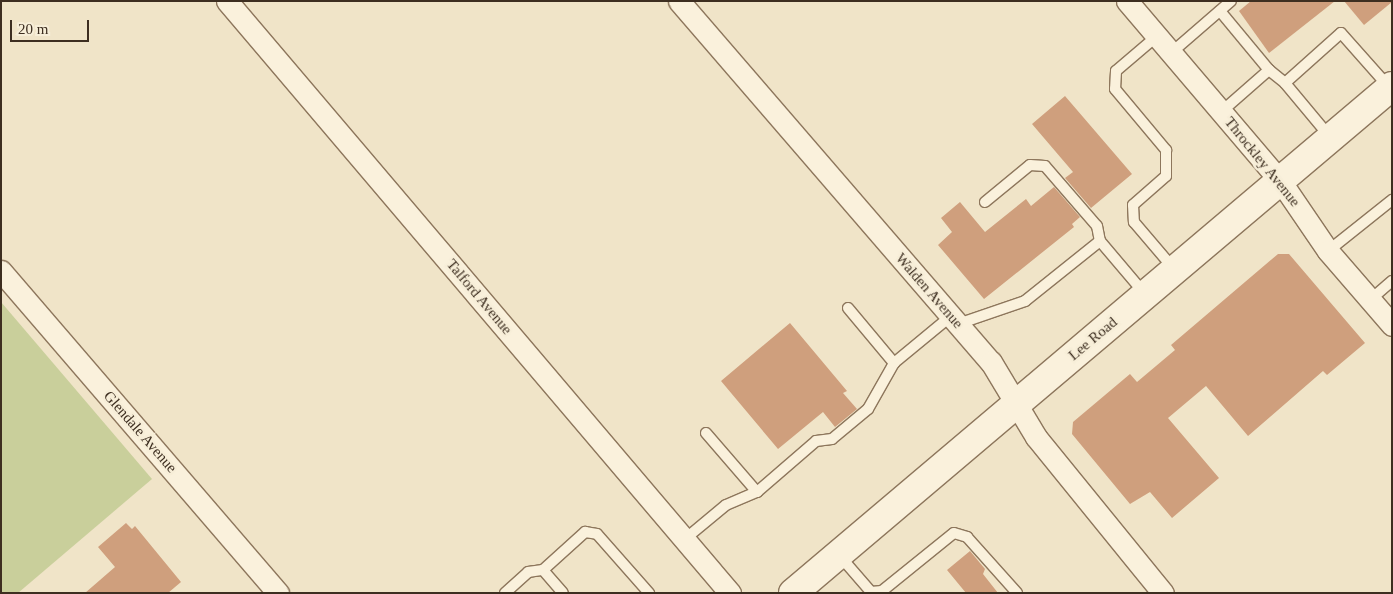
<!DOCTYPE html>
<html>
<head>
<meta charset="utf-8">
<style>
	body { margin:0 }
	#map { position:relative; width:1393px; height:594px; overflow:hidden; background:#f0e4c8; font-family:"Times New Roman",serif }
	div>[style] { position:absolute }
	.green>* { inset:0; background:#c9cf9b }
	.building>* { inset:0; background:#cf9f7d }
	.roads { filter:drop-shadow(1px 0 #8d765c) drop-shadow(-1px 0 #8d765c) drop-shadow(0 1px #8d765c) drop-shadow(0 -1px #8d765c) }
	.lane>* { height:10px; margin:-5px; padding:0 5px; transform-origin:5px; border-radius:5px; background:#faf1dc }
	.street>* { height:21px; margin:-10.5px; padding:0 10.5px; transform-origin:10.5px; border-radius:10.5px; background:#faf1dc }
	.secondary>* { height:28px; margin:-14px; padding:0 14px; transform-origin:14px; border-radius:14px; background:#faf1dc }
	span { translate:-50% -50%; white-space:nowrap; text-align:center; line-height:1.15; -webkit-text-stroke:5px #f7eed8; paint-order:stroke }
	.street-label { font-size:15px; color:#3d2e20 }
	.frame { position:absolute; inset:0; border:2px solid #3d2e20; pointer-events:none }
	.scale { position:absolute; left:10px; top:20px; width:79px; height:22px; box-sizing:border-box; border:2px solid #3d2e20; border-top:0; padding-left:6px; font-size:15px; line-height:18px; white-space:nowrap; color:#3d2e20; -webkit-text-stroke:4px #f7eed8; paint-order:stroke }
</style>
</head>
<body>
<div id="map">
	<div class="green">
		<i style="clip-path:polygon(1px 302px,152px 479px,18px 593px,1px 593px)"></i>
	</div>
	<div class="building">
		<i style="clip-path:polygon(1251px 1px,1335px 1px,1269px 53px,1239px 11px)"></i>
		<i style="clip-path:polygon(1344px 1px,1392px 1px,1392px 2px,1364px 25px)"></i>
		<i style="clip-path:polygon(1065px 96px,1132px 174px,1091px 208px,1065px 178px,1073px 172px,1032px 124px)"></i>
		<i style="clip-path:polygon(1054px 187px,1080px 217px,1072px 224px,1074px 227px,984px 299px,938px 245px,952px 232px,941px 218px,960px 202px,985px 232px,1026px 199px,1031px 206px)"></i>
		<i style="clip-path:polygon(1278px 254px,1289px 254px,1365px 343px,1327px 375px,1323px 371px,1248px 436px,1206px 386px,1168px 418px,1219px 478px,1172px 518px,1150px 492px,1130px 504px,1072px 434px,1073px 422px,1130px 374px,1137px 382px,1175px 350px,1171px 345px)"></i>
		<i style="clip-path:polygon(790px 323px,847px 391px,843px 393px,857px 409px,835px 427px,823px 412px,778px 449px,721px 381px)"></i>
		<i style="clip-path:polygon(126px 523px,132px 529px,135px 526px,181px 582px,168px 593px,85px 593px,115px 567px,98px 547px)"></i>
		<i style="clip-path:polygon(970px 551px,985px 569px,983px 574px,998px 593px,966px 593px,947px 570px)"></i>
	</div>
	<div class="roads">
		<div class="lane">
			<i style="left:1220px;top:11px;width:77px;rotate:50.3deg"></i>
			<i style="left:1269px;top:70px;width:21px;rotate:39deg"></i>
			<i style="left:1157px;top:36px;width:54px;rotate:139.5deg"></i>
			<i style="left:1116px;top:71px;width:18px;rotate:93deg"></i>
			<i style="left:1115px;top:89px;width:80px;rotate:50.1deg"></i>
			<i style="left:1166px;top:150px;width:26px;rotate:90deg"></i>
			<i style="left:1166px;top:176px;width:44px;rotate:138.7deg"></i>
			<i style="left:1133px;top:205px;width:17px;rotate:87deg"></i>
			<i style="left:1134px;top:222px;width:63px;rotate:49.5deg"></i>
			<i style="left:1171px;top:53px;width:79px;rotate:-40.9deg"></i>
			<i style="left:1221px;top:112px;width:64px;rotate:-41.2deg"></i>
			<i style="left:1330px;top:137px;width:70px;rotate:-129.8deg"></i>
			<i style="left:1285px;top:83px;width:75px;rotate:-41.8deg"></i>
			<i style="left:1341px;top:33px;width:72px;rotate:48.4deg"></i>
			<i style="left:985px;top:202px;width:58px;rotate:-39.4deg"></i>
			<i style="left:1030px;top:165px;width:15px;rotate:4deg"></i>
			<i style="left:1045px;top:166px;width:79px;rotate:49.1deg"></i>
			<i style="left:1097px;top:226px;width:15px;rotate:79deg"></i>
			<i style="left:1328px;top:251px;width:82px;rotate:-38.6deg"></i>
			<i style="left:1370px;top:300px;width:29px;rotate:-41deg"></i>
			<i style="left:848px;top:308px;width:72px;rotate:50.1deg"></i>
			<i style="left:958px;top:324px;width:71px;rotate:-18.9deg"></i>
			<i style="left:1025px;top:301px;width:96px;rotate:-38.7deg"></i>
			<i style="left:1100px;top:241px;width:70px;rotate:49.7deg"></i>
			<i style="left:706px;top:433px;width:78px;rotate:49.2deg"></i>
			<i style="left:685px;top:539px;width:53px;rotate:-39.7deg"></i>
			<i style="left:726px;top:505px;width:34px;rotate:-23deg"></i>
			<i style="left:757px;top:492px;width:78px;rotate:-40.8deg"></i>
			<i style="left:816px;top:441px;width:16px;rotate:-7deg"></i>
			<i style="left:832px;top:439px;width:47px;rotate:-39.8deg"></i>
			<i style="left:868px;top:409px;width:53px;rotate:-60.5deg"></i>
			<i style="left:894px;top:363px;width:74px;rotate:-39.5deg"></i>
			<i style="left:839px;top:555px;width:49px;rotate:49.1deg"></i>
			<i style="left:871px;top:592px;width:11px;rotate:-5deg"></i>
			<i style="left:882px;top:591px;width:92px;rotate:-38.9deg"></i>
			<i style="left:954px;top:533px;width:14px;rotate:17deg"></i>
			<i style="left:967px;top:537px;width:75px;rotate:48.2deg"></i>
			<i style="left:543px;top:570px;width:57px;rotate:-42.1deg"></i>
			<i style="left:585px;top:532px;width:12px;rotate:9deg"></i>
			<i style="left:597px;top:534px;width:79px;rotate:48.6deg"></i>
			<i style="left:505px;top:593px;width:31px;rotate:-42deg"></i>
			<i style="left:528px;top:572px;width:15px;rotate:-8deg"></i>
			<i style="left:543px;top:570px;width:30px;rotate:49deg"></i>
		</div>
		<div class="street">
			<i style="left:227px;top:1px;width:777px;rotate:49.65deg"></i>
			<i style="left:679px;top:1px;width:477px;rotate:49.2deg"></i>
			<i style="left:991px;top:362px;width:87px;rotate:59deg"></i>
			<i style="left:1036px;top:437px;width:201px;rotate:50.9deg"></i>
			<i style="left:1127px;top:1px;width:238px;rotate:49.6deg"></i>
			<i style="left:1281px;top:182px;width:83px;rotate:55.7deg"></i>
			<i style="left:1328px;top:251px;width:98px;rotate:49.1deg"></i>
			<i style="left:1px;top:271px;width:425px;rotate:49.3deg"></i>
		</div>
		<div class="secondary">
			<i style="left:793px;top:593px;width:785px;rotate:-40.24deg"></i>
		</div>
	</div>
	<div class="street-label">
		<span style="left:1262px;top:162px;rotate:51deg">Throckley Avenue</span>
		<span style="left:929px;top:291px;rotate:49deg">Walden Avenue</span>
		<span style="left:479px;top:297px;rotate:50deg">Talford Avenue</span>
		<span style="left:1093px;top:339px;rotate:-40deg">Lee Road</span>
		<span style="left:140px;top:432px;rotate:49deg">Glendale Avenue</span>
	</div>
	<div class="frame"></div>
	<div class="scale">20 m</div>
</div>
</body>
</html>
